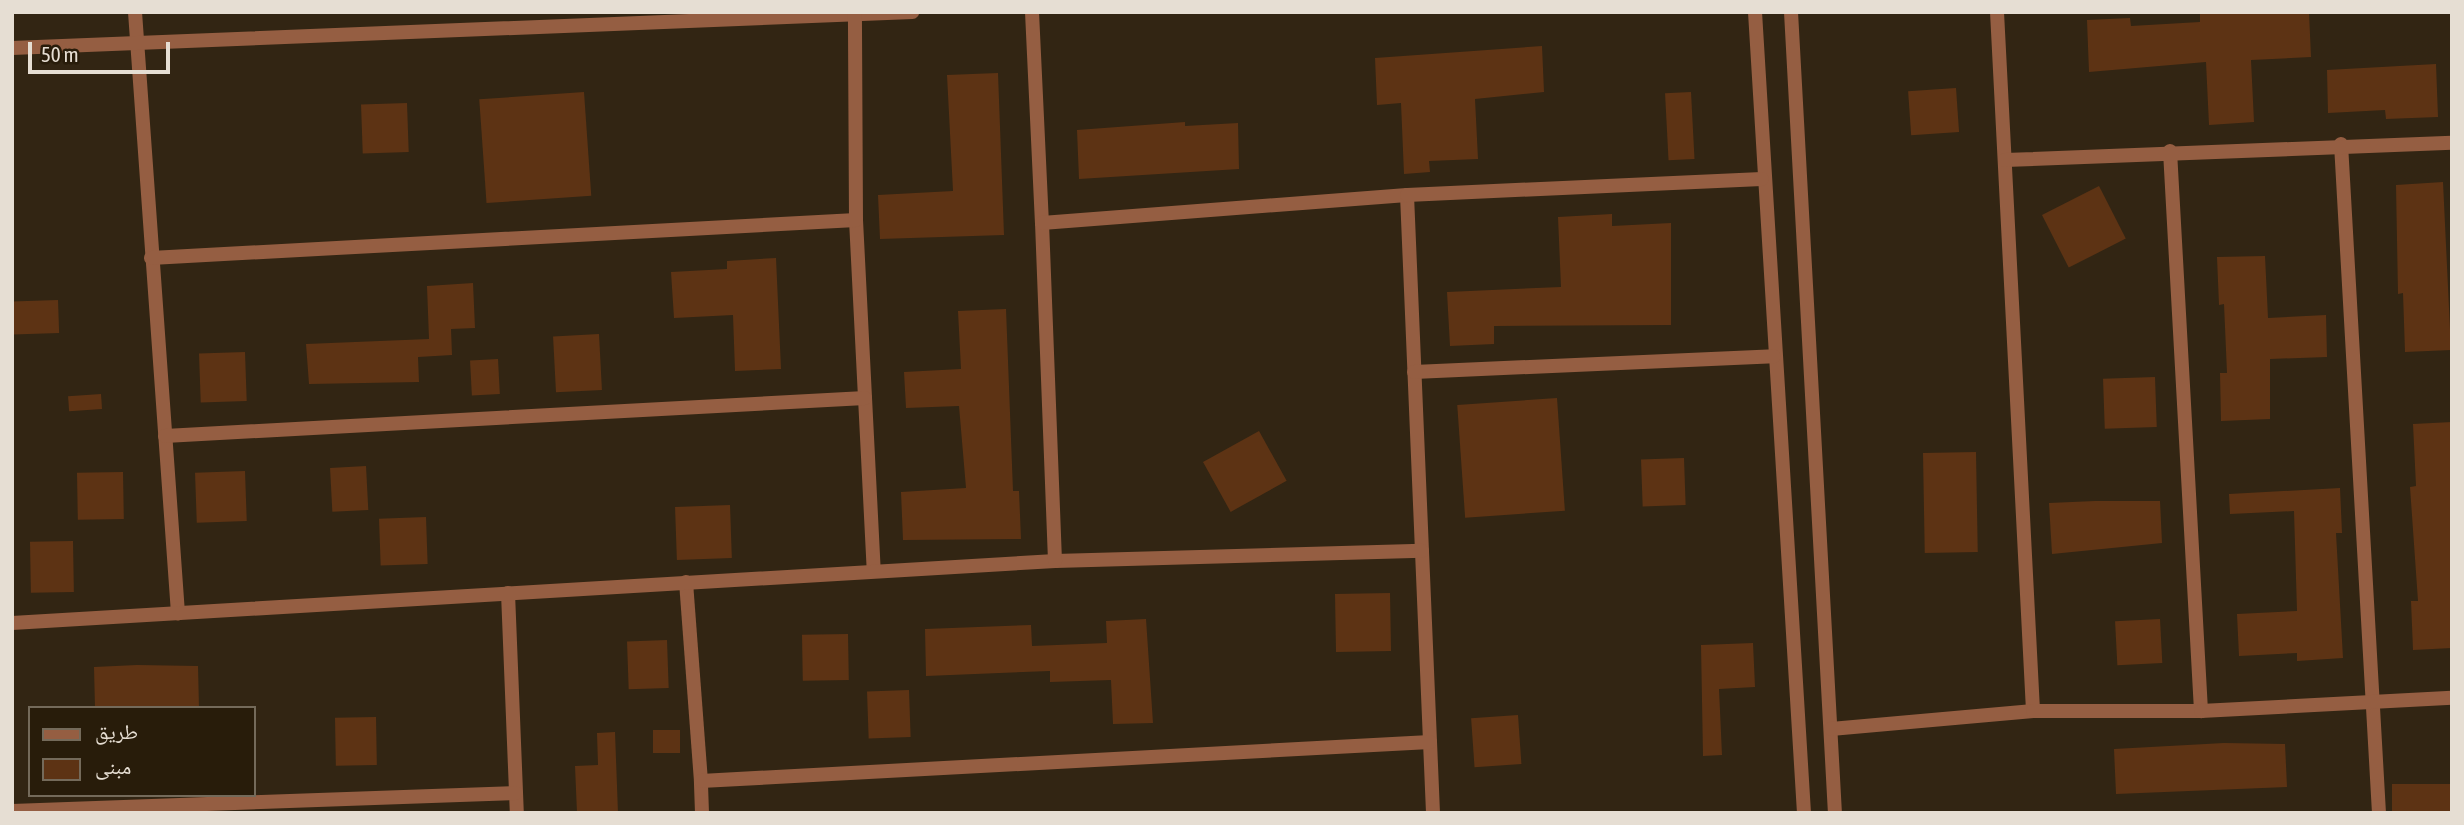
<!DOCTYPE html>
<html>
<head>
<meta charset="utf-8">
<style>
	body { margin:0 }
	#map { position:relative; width:2464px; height:825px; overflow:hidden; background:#322513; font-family:"Asap Condensed","Noto Naskh Arabic",sans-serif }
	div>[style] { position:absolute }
	.building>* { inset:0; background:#5d3314; transform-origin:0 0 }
	.street>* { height:14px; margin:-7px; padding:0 7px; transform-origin:7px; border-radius:7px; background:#955e42 }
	span { translate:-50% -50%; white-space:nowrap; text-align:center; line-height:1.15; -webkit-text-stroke:7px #281c0a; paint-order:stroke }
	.frame { position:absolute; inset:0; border:14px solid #e6ded3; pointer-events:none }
	.legend { position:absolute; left:28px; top:706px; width:228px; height:91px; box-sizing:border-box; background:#281c0a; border:2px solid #746a5a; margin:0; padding:9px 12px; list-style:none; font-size:21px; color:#e6ded3 }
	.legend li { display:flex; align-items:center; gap:14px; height:35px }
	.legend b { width:35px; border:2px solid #746a5a }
	.scale { position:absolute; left:28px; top:42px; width:142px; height:32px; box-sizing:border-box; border:4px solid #e6ded3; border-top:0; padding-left:9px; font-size:21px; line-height:24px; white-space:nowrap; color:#e6ded3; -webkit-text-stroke:5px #281c0a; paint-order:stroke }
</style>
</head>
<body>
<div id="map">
	<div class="building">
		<i style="clip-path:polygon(2247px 12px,2309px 12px,2311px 57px,2251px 60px,2254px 122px,2209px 125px,2206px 62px,2089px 72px,2087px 20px,2130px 18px,2131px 26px,2200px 22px,2200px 13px)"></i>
		<i style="clip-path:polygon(1542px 46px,1544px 92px,1475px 99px,1478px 159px,1429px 161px,1430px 172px,1404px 174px,1401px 103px,1377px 105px,1375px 58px)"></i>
		<i style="clip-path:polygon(2436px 64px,2438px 117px,2386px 119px,2385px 110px,2328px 113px,2327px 70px)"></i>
		<i style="clip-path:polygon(998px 73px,1004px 235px,880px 239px,878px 195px,953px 191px,947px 75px)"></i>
		<i style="left:1956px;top:88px;width:44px;height:48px;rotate:86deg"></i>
		<i style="left:584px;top:92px;width:104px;height:105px;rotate:86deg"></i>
		<i style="left:1691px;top:92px;width:67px;height:26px;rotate:87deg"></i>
		<i style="left:407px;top:103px;width:49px;height:46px;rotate:88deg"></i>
		<i style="clip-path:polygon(1185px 122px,1185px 126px,1238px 123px,1239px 169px,1079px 179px,1077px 130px)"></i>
		<i style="clip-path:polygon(2443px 182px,2451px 350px,2405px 352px,2403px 293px,2398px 294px,2396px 185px)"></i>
		<i style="left:2099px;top:186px;width:59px;height:64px;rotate:63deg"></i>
		<i style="clip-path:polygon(1612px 214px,1612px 226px,1671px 223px,1671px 325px,1494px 326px,1494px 344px,1450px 346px,1447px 292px,1561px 287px,1558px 217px)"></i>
		<i style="clip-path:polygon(2265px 256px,2268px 318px,2326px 315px,2327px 357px,2270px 359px,2270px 419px,2221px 421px,2220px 373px,2227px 373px,2224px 304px,2219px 305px,2217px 257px)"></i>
		<i style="clip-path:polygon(776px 258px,781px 369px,735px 371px,733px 315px,674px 318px,671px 272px,727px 269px,727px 261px)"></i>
		<i style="clip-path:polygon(473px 283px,475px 328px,451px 329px,452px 355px,418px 357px,419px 382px,309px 384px,306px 344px,429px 339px,427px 286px)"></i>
		<i style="left:58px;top:300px;width:33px;height:46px;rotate:88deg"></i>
		<i style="clip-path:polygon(1006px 309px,1013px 491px,1019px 491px,1021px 539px,903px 540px,901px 492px,966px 488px,959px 406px,906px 408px,904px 372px,961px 369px,958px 311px)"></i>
		<i style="left:599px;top:334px;width:56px;height:46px;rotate:87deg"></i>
		<i style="left:245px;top:352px;width:49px;height:46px;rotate:88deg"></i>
		<i style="left:498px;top:359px;width:35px;height:28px;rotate:87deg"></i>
		<i style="left:2155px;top:377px;width:50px;height:52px;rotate:88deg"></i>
		<i style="left:101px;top:394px;width:15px;height:33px;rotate:86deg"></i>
		<i style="left:1557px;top:398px;width:113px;height:100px;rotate:86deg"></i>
		<i style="clip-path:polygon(2452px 422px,2452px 648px,2413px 650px,2411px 601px,2418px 601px,2410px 487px,2416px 486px,2413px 424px)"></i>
		<i style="left:1259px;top:431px;width:57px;height:64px;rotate:61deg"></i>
		<i style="left:1976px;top:452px;width:100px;height:53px;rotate:89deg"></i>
		<i style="left:1684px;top:458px;width:47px;height:43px;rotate:88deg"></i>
		<i style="left:366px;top:466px;width:44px;height:36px;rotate:87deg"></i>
		<i style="left:245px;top:471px;width:50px;height:50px;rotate:88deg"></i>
		<i style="left:123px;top:472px;width:47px;height:46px;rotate:89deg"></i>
		<i style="clip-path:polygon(2340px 488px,2342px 533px,2336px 533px,2343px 658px,2297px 661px,2297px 653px,2239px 656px,2237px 614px,2297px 611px,2294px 511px,2230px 514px,2229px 494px)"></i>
		<i style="clip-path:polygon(2095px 501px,2160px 501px,2162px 543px,2052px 554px,2049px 503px)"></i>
		<i style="left:730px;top:505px;width:53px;height:55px;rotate:88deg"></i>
		<i style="left:426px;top:517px;width:47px;height:47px;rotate:88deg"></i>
		<i style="left:73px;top:541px;width:51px;height:43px;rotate:89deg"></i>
		<i style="left:1390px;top:593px;width:58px;height:55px;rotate:89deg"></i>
		<i style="clip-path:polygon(1146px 619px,1153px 723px,1113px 724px,1111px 680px,1050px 682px,1050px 671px,926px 676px,925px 629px,1031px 625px,1032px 646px,1107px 643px,1106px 621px)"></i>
		<i style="left:2160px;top:619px;width:44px;height:45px;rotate:87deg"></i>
		<i style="left:848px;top:634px;width:46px;height:46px;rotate:89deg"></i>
		<i style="left:667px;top:640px;width:48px;height:40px;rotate:88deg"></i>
		<i style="clip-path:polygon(1753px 643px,1755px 687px,1719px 689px,1722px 755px,1703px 756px,1701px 645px)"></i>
		<i style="clip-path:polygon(137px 665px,198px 666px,199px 708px,95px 708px,94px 667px)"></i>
		<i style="left:909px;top:690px;width:47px;height:42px;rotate:88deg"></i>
		<i style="left:1518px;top:715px;width:49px;height:47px;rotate:86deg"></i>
		<i style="left:376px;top:717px;width:48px;height:41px;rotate:89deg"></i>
		<i style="left:653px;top:730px;width:27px;height:23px"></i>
		<i style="clip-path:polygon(615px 732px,618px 813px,577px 813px,575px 766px,598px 765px,597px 733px)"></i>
		<i style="clip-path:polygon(2224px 743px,2285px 744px,2287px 787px,2116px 794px,2114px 749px)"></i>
		<i style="left:2452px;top:784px;width:29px;height:60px;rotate:90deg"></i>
	</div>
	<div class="street">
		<i style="left:135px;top:12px;width:603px;rotate:85.91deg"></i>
		<i style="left:1032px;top:12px;width:211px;rotate:87.3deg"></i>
		<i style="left:1755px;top:12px;width:802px;rotate:86.5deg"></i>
		<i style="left:1791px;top:12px;width:802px;rotate:86.86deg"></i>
		<i style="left:1997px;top:12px;width:700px;rotate:87.05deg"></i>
		<i style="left:12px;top:48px;width:901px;rotate:-2.29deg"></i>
		<i style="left:2341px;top:144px;width:670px;rotate:86.75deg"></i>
		<i style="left:2170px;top:151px;width:561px;rotate:86.83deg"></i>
		<i style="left:2005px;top:160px;width:447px;rotate:-2.2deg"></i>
		<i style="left:1407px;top:195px;width:619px;rotate:87.59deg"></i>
		<i style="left:856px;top:220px;width:351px;rotate:87.1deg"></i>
		<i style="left:151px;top:258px;width:706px;rotate:-3.09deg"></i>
		<i style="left:856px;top:220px;width:206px;rotate:-90.3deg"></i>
		<i style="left:1414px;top:372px;width:360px;rotate:-2.5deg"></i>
		<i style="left:165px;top:436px;width:701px;rotate:-3.11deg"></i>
		<i style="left:1055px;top:561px;width:367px;rotate:-1.6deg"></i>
		<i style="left:686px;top:582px;width:200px;rotate:85.7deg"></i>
		<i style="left:508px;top:593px;width:220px;rotate:87.7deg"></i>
		<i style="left:12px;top:623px;width:1045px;rotate:-3.4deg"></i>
		<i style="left:1055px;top:561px;width:338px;rotate:-92.2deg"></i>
		<i style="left:1042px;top:223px;width:366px;rotate:-4.4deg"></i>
		<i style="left:1407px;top:195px;width:355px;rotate:-2.6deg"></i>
		<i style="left:1831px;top:729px;width:203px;rotate:-5.1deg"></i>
		<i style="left:2033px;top:711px;width:168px"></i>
		<i style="left:2201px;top:711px;width:251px;rotate:-3deg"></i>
		<i style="left:12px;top:811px;width:504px;rotate:-2.05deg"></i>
		<i style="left:702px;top:813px;width:32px;rotate:-92deg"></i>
		<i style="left:701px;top:781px;width:730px;rotate:-3.06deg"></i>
	</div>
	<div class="frame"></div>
	<ul class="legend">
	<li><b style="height:9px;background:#955e42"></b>طريق</li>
	<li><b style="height:19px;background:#5d3314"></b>مبنى</li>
	</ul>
	<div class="scale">50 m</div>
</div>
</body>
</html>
